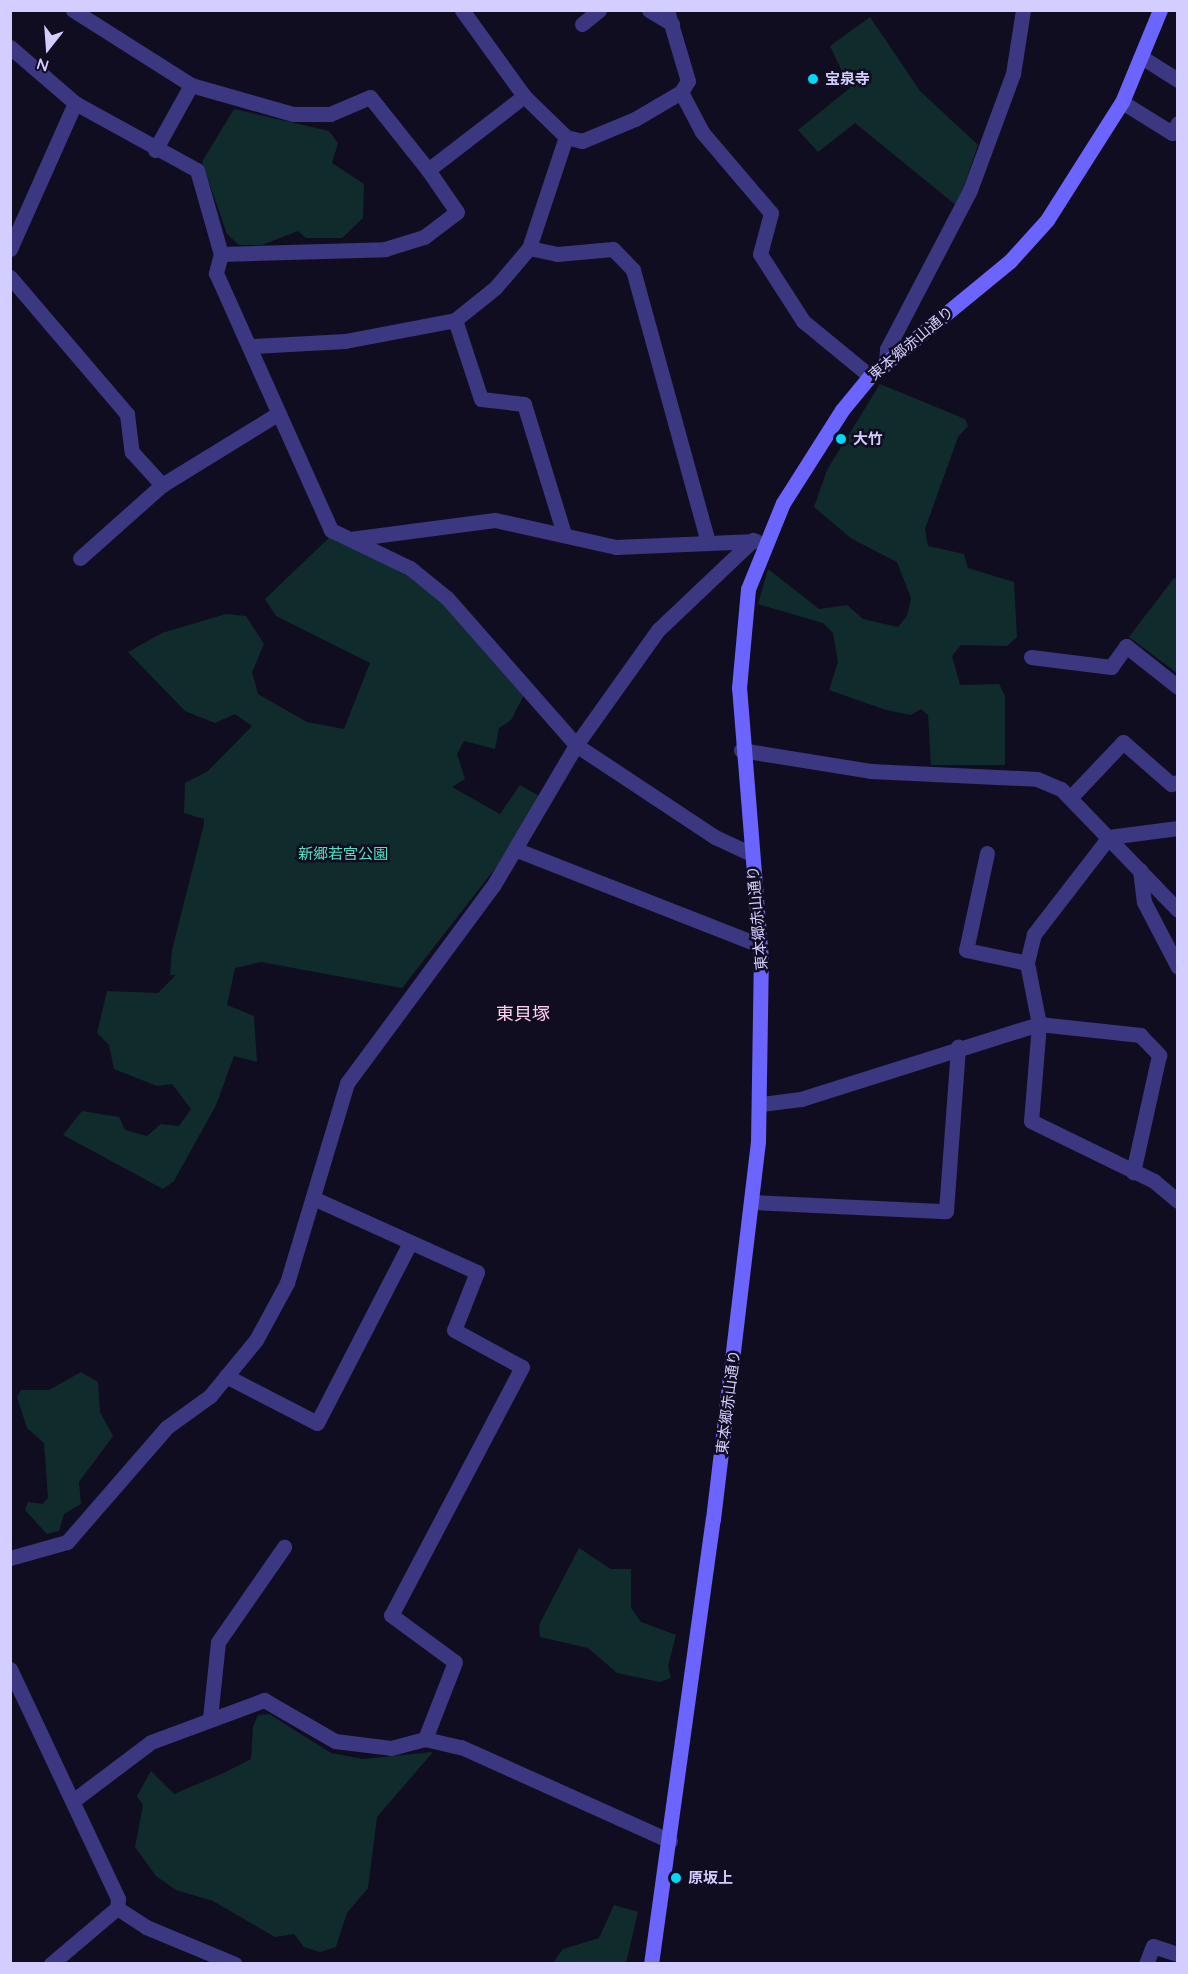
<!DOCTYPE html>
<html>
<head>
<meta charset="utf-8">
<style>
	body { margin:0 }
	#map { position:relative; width:1188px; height:1974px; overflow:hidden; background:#110d21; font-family:Quicksand,"Noto Sans JP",sans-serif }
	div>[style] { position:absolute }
	.green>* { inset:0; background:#102b2b }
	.street>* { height:15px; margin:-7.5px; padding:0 7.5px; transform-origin:7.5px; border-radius:7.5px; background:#3c3781 }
	.secondary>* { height:15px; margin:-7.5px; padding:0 7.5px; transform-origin:7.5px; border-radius:7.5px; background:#6c64ff }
	.dots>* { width:16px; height:16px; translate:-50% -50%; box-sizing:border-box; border:3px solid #110d21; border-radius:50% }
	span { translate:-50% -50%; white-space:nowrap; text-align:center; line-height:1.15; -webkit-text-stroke:5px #110d21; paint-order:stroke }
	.poi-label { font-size:15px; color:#d4cdff; font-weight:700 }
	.left { translate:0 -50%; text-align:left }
	.street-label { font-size:15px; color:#d4cdff }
	.park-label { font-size:15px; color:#57e1c2 }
	.quarter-label { font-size:18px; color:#ffcfec }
	.frame { position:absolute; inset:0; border:12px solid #d4cdff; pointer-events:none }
	.north { position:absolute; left:18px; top:18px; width:60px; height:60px; -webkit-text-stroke:4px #110d21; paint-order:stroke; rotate:197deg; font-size:16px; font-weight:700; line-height:24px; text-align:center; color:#d4cdff }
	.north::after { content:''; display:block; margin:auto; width:21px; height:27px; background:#d4cdff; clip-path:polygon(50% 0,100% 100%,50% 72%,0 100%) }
</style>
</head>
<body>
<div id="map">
	<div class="green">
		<i style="clip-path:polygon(870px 17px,920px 91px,978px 145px,957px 206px,855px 123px,818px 152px,798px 130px,850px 88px,830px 46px)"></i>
		<i style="clip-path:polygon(234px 109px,329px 131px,338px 143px,332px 163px,364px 184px,363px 218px,342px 238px,306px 238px,298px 231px,262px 245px,239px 245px,227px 234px,202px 162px)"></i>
		<i style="clip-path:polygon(880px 384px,965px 419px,968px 426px,958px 437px,925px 529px,928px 546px,964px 554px,968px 568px,1014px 582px,1017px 637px,1007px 646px,961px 645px,952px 656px,960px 685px,999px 684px,1005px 696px,1005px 765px,931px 765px,928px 715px,921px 709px,911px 715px,886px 710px,829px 690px,838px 662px,833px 633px,823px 623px,758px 604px,768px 569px,819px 609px,847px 605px,863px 619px,898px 627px,907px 616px,911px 598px,897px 562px,852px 539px,814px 507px,827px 470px)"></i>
		<i style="clip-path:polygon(333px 534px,436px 592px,525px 693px,511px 720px,499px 728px,495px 749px,464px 741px,457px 754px,465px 779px,452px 787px,500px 814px,520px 785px,539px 796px,497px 866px,402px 988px,261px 962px,235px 968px,227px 1005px,254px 1016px,257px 1062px,234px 1056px,216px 1105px,174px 1181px,163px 1189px,63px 1135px,82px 1111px,119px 1117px,125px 1130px,147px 1136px,161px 1124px,179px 1126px,191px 1109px,172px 1084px,157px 1086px,114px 1069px,109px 1045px,97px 1033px,107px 991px,158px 993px,176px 975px,170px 975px,172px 950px,204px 824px,204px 819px,184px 813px,185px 783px,208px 771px,252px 726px,235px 714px,215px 723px,185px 711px,128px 652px,162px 633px,226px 614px,246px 616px,264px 644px,252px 672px,258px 694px,307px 722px,344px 729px,370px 663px,276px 616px,265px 599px)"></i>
		<i style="clip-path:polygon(1174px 578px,1178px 579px,1177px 673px,1129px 637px)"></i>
		<i style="clip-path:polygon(81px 1372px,98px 1382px,100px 1412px,113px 1436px,79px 1482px,81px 1504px,64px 1514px,59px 1531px,47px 1534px,25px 1510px,28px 1502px,43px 1504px,48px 1498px,44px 1443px,27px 1428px,17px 1397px,21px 1390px,49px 1390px)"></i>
		<i style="clip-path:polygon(579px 1548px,611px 1569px,631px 1569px,631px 1608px,641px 1622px,676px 1635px,668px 1666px,671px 1678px,660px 1682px,617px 1673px,588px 1648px,540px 1637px,539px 1625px)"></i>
		<i style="clip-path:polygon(269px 1714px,331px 1753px,363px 1759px,433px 1752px,377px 1817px,368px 1888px,347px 1913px,336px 1947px,320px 1952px,304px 1947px,294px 1934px,275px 1937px,213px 1901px,176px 1890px,156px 1876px,135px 1847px,143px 1805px,137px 1796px,151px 1771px,174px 1794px,226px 1772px,251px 1759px,253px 1727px,258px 1715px)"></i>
		<i style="clip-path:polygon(614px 1905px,638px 1912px,626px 1963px,553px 1963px,563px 1949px,599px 1938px)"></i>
	</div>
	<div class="street">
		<i style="left:73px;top:10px;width:140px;rotate:32.4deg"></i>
		<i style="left:191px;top:85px;width:106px;rotate:15.9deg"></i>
		<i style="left:293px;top:114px;width:37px"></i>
		<i style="left:330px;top:114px;width:43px;rotate:-23deg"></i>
		<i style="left:370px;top:97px;width:93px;rotate:51.5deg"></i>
		<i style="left:428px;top:170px;width:121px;rotate:-37.6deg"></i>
		<i style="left:462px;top:10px;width:106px;rotate:54.2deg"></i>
		<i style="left:524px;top:96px;width:59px;rotate:44.3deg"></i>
		<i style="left:566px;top:137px;width:16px;rotate:14deg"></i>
		<i style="left:582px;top:141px;width:57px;rotate:-22.5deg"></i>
		<i style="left:635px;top:119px;width:53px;rotate:-30.4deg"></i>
		<i style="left:681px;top:92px;width:13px;rotate:-58deg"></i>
		<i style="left:688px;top:81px;width:74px;rotate:-106.5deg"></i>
		<i style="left:649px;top:10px;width:27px;rotate:31deg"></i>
		<i style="left:582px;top:24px;width:22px;rotate:-39deg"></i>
		<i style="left:10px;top:47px;width:86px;rotate:40.7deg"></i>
		<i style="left:75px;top:103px;width:139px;rotate:28.8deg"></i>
		<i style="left:197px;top:170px;width:87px;rotate:74.1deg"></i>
		<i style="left:221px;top:254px;width:20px;rotate:105deg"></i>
		<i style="left:216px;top:273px;width:282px;rotate:65.9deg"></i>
		<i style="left:331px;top:530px;width:88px;rotate:25.7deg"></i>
		<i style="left:410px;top:568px;width:48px;rotate:39deg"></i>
		<i style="left:447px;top:598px;width:196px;rotate:48.7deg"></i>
		<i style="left:576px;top:745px;width:167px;rotate:33.5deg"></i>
		<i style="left:715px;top:837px;width:40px;rotate:25deg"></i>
		<i style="left:1143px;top:58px;width:41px;rotate:32.2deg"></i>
		<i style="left:681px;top:92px;width:45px;rotate:62.3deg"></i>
		<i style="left:702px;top:132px;width:106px;rotate:49.6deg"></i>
		<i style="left:771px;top:213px;width:42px;rotate:105deg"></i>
		<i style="left:760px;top:254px;width:80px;rotate:57.3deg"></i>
		<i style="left:803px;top:321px;width:87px;rotate:39.4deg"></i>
		<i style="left:1122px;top:102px;width:59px;rotate:31.8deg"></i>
		<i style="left:1172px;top:133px;width:12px;rotate:-59deg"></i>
		<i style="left:155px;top:150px;width:74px;rotate:-61deg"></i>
		<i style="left:529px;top:248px;width:29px;rotate:12deg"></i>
		<i style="left:557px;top:254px;width:56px;rotate:-5.1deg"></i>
		<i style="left:613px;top:249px;width:29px;rotate:46deg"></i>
		<i style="left:633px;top:270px;width:283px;rotate:74.6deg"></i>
		<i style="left:10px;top:249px;width:160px;rotate:-66deg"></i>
		<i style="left:221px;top:254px;width:164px;rotate:-1.7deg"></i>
		<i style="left:385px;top:249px;width:41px;rotate:-17.1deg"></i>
		<i style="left:424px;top:237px;width:41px;rotate:-37.1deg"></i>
		<i style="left:457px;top:212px;width:51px;rotate:-124.6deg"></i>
		<i style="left:10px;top:277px;width:180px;rotate:49.5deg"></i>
		<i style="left:127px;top:414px;width:38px;rotate:83deg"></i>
		<i style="left:132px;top:452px;width:45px;rotate:47.7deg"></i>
		<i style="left:252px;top:346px;width:93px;rotate:-3.1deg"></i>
		<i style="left:345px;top:341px;width:112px;rotate:-10.8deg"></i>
		<i style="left:886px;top:364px;width:15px;rotate:-86deg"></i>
		<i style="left:887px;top:349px;width:179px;rotate:-62.4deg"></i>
		<i style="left:970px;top:190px;width:124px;rotate:-69.7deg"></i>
		<i style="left:1013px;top:74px;width:65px;rotate:-81.1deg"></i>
		<i style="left:564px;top:534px;width:136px;rotate:-107.1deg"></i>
		<i style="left:524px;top:404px;width:43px;rotate:-173.4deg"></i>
		<i style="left:481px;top:399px;width:83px;rotate:-108.2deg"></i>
		<i style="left:455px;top:320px;width:51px;rotate:-38.7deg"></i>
		<i style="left:495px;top:288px;width:52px;rotate:-49.6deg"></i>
		<i style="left:529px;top:248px;width:117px;rotate:-71.6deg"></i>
		<i style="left:350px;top:539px;width:146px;rotate:-7.5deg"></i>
		<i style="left:495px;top:520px;width:124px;rotate:12.6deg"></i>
		<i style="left:616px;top:547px;width:140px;rotate:-2.5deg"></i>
		<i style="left:80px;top:558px;width:110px;rotate:-41.7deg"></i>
		<i style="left:162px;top:485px;width:137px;rotate:-31.6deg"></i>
		<i style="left:1031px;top:657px;width:81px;rotate:7.1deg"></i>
		<i style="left:1111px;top:667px;width:26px;rotate:-54deg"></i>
		<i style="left:1126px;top:646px;width:66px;rotate:38.3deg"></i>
		<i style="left:741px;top:750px;width:131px;rotate:9.2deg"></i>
		<i style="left:870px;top:771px;width:167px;rotate:2.7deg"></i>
		<i style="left:1037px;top:779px;width:26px;rotate:23deg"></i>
		<i style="left:1061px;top:789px;width:168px;rotate:46deg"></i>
		<i style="left:1070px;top:798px;width:77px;rotate:-46.6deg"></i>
		<i style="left:1123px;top:742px;width:64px;rotate:41.2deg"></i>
		<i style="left:1171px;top:784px;width:7px;rotate:-16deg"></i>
		<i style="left:1178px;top:828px;width:70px;rotate:172.6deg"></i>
		<i style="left:1109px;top:837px;width:123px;rotate:127.7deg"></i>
		<i style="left:1034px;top:934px;width:30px;rotate:104deg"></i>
		<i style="left:1027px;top:963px;width:62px;rotate:78.9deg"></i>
		<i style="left:1039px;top:1024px;width:97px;rotate:94.7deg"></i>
		<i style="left:1031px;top:1121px;width:137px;rotate:26deg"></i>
		<i style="left:1154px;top:1181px;width:31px;rotate:40deg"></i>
		<i style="left:517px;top:850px;width:261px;rotate:21.4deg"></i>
		<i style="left:987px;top:853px;width:99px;rotate:102.2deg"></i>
		<i style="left:966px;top:950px;width:62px;rotate:12deg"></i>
		<i style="left:1140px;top:870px;width:32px;rotate:83deg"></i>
		<i style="left:1144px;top:902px;width:73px;rotate:62.4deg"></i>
		<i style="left:761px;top:1104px;width:40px;rotate:-7.1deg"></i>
		<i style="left:801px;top:1099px;width:250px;rotate:-17.5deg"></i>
		<i style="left:1039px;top:1024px;width:102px;rotate:6.2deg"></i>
		<i style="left:1140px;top:1035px;width:28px;rotate:46deg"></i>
		<i style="left:1159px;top:1055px;width:120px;rotate:102.5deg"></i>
		<i style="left:313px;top:1198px;width:180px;rotate:24.3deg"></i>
		<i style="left:477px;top:1272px;width:62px;rotate:111.6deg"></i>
		<i style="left:454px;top:1330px;width:77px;rotate:28.6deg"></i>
		<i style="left:522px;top:1367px;width:280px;rotate:117.8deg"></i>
		<i style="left:391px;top:1615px;width:79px;rotate:36.3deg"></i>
		<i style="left:455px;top:1662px;width:83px;rotate:111.3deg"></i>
		<i style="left:752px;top:1202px;width:194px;rotate:2.7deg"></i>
		<i style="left:946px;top:1211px;width:165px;rotate:-85.8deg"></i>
		<i style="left:226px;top:1376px;width:102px;rotate:27.3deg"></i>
		<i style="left:317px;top:1423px;width:203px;rotate:-62.7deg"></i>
		<i style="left:10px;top:1558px;width:59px;rotate:-15.7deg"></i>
		<i style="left:67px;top:1542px;width:152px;rotate:-49deg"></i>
		<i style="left:167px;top:1427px;width:53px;rotate:-35.8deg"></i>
		<i style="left:210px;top:1396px;width:72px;rotate:-50.6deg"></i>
		<i style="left:256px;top:1340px;width:65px;rotate:-61.5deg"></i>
		<i style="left:287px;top:1283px;width:209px;rotate:-73.3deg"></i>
		<i style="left:347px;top:1083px;width:245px;rotate:-53.5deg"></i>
		<i style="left:493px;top:886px;width:164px;rotate:-59.5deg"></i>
		<i style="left:576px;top:745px;width:141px;rotate:-54.5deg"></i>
		<i style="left:658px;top:630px;width:131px;rotate:-43.5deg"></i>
		<i style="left:10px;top:1669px;width:254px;rotate:64.8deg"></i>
		<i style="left:118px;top:1899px;width:9px;rotate:96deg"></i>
		<i style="left:117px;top:1908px;width:87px;rotate:139.7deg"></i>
		<i style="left:210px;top:1718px;width:76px;rotate:-84deg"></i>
		<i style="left:218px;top:1642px;width:116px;rotate:-55.2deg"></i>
		<i style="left:74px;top:1800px;width:96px;rotate:-37deg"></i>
		<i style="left:151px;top:1742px;width:121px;rotate:-20.4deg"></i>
		<i style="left:264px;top:1700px;width:82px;rotate:30deg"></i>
		<i style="left:335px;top:1741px;width:56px;rotate:7.1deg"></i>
		<i style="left:391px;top:1748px;width:35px;rotate:-15deg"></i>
		<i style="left:425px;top:1739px;width:37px;rotate:13deg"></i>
		<i style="left:461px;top:1747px;width:229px;rotate:24.2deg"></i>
		<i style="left:117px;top:1908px;width:35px;rotate:33deg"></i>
		<i style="left:146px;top:1927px;width:96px;rotate:22.6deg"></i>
		<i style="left:1146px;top:1964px;width:19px;rotate:-69deg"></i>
		<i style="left:1153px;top:1946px;width:26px;rotate:18deg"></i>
	</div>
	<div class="secondary">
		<i style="left:651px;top:1964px;width:449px;rotate:-82.1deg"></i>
		<i style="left:713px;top:1519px;width:380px;rotate:-83.2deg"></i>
		<i style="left:758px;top:1142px;width:182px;rotate:-89.1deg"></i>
		<i style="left:761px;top:960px;width:273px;rotate:-94.6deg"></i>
		<i style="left:739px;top:688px;width:99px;rotate:-84.8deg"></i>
		<i style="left:748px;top:589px;width:93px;rotate:-67.9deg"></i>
		<i style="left:783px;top:503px;width:110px;rotate:-57.6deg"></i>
		<i style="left:842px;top:410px;width:44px;rotate:-50.5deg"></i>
		<i style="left:870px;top:376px;width:181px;rotate:-39.4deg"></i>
		<i style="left:1010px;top:261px;width:55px;rotate:-47.9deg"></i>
		<i style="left:1047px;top:220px;width:140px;rotate:-57.6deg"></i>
		<i style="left:1122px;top:102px;width:100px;rotate:-67.6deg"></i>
	</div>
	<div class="dots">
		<i style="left:813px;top:79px;background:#00d9f8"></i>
		<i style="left:841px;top:439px;background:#00d9f8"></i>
		<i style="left:676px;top:1878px;background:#00d9f8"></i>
	</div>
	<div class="poi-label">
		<span class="left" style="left:825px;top:79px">宝泉寺</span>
		<span class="left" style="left:853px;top:439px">大竹</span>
		<span class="left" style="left:688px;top:1878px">原坂上</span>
	</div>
	<div class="street-label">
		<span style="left:911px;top:343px;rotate:-40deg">東本郷赤山通り</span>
		<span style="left:757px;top:918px;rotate:-95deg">東本郷赤山通り</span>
		<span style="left:728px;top:1402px;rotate:-83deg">東本郷赤山通り</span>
	</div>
	<div class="park-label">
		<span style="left:343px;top:854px">新郷若宮公園</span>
	</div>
	<div class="quarter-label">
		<span style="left:523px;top:1014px">東貝塚</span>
	</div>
	<div class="frame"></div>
	<div class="north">N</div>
</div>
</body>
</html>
